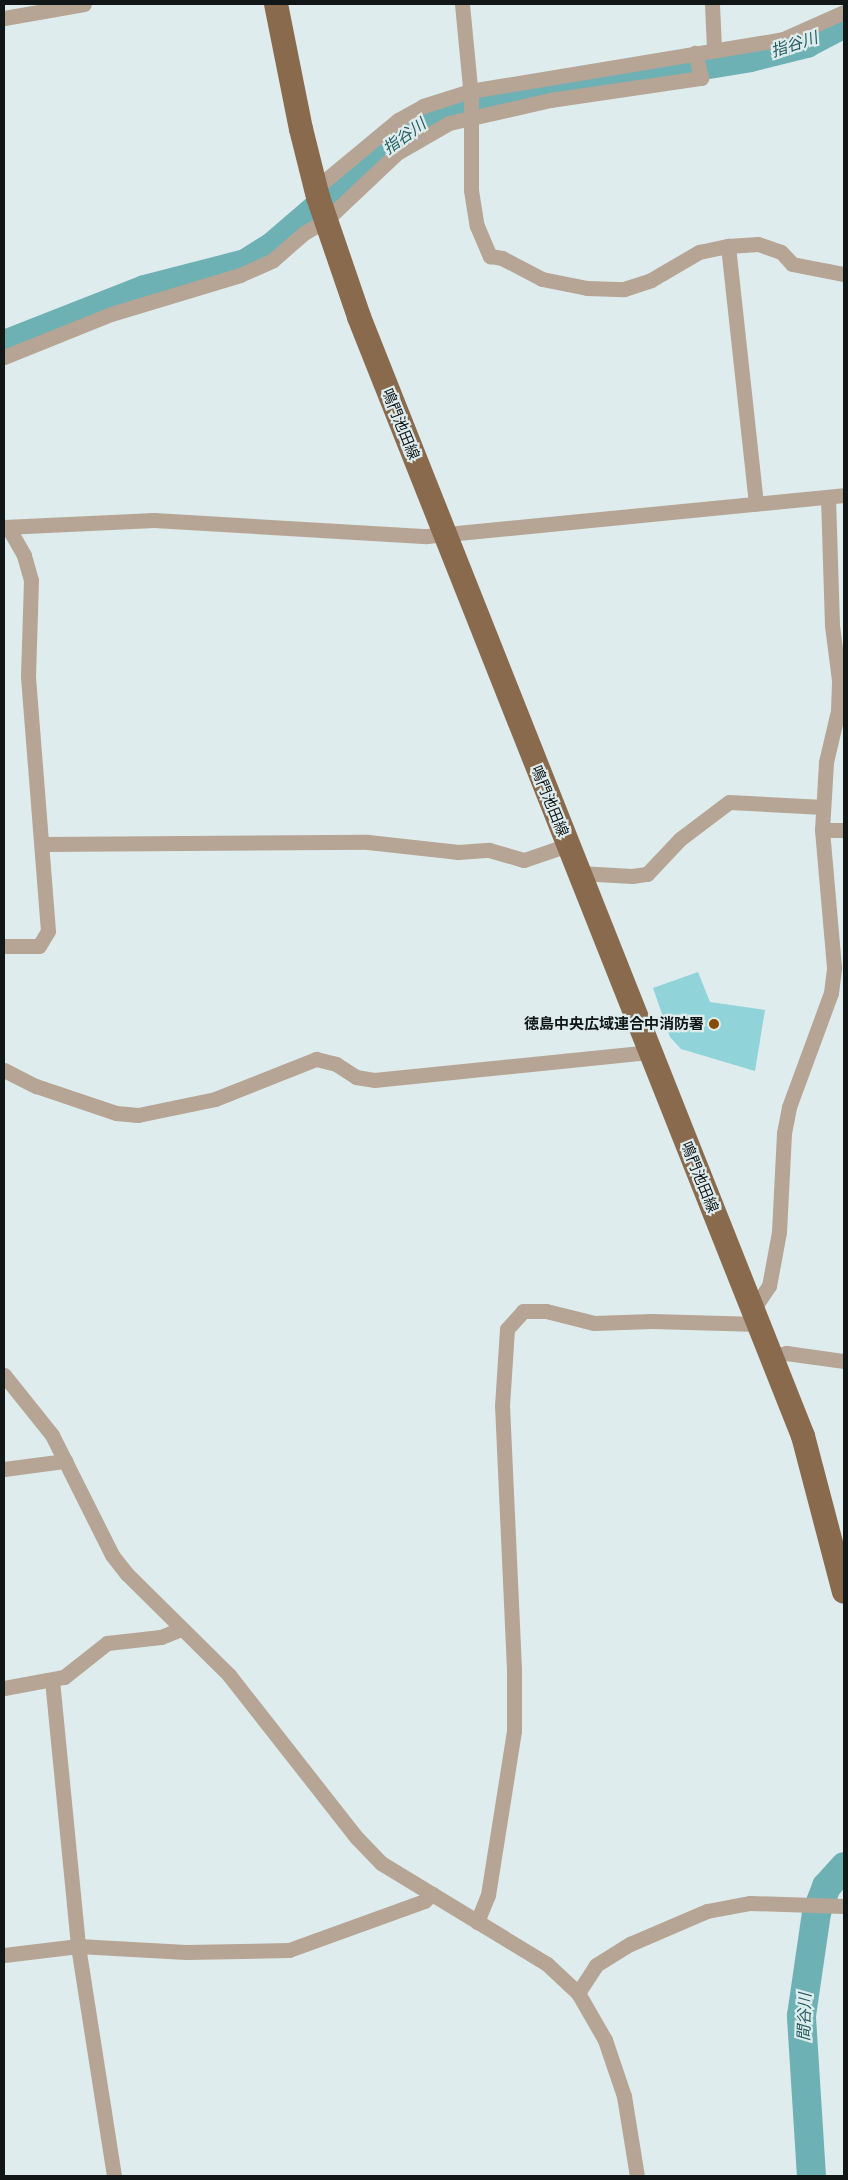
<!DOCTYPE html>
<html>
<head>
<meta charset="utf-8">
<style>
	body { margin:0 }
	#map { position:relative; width:848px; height:2180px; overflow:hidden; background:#deeced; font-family:"Noto Sans","Noto Sans JP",sans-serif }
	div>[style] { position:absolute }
	.river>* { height:29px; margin:-14.5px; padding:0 14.5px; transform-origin:14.5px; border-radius:14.5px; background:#6eb1b5 }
	.building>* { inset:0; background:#90d3d8 }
	.minor>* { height:15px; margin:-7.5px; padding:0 7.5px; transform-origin:7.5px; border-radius:7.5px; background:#b6a494 }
	.primary>* { height:24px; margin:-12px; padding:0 12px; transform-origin:12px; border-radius:12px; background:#896a4d }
	.dots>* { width:14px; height:14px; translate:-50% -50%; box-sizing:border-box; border:2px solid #deeced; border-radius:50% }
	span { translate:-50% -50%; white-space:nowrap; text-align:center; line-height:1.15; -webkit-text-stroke:4.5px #deeced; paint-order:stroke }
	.street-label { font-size:15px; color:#111616 }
	.poi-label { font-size:15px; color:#111616; font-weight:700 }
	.right { translate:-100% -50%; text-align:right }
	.water-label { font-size:16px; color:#255e62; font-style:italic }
	.frame { position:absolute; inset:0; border:5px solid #111616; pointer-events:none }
</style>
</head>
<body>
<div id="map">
	<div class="river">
		<i style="left:4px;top:344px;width:150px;rotate:-21.4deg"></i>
		<i style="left:144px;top:289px;width:104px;rotate:-14.4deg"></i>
		<i style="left:245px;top:263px;width:31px;rotate:-32deg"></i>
		<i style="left:271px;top:247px;width:179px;rotate:-40.7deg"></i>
		<i style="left:407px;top:130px;width:34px;rotate:-30deg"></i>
		<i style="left:437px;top:113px;width:65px;rotate:-13.4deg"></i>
		<i style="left:500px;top:98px;width:253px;rotate:-9.3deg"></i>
		<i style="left:750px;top:57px;width:58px;rotate:-14deg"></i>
		<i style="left:806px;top:43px;width:43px;rotate:-27.8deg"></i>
		<i style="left:811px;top:2176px;width:161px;rotate:-93.6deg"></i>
		<i style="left:801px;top:2015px;width:104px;rotate:-81.7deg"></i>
		<i style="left:816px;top:1912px;width:28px;rotate:-69deg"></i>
		<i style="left:826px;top:1886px;width:27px;rotate:-48deg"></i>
	</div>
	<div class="building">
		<i style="clip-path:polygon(698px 972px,710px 1002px,765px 1010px,755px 1071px,681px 1049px,670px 1037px,653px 988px)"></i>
	</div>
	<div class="minor">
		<i style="left:462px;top:4px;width:93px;rotate:84.5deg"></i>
		<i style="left:471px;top:97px;width:93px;rotate:90deg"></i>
		<i style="left:471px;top:190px;width:36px;rotate:81deg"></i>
		<i style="left:477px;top:226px;width:33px;rotate:67deg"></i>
		<i style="left:490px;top:256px;width:12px;rotate:9deg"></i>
		<i style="left:502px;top:258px;width:45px;rotate:27.7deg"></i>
		<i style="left:542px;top:279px;width:46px;rotate:11.3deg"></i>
		<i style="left:587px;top:288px;width:37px;rotate:2deg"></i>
		<i style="left:624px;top:289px;width:28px;rotate:-18deg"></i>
		<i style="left:651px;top:280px;width:56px;rotate:-30.3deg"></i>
		<i style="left:699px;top:252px;width:30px;rotate:-12deg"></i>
		<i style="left:728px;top:246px;width:30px;rotate:-4deg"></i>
		<i style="left:758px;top:244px;width:24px;rotate:19deg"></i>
		<i style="left:781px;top:252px;width:16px;rotate:47deg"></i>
		<i style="left:792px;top:264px;width:53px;rotate:10.9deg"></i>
		<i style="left:712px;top:4px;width:44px;rotate:87.4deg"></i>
		<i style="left:4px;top:18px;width:81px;rotate:-9.9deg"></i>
		<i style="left:316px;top:188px;width:107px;rotate:-39.7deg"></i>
		<i style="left:398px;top:120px;width:29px;rotate:-29deg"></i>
		<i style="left:423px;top:106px;width:49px;rotate:-17.7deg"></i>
		<i style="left:470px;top:91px;width:317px;rotate:-9.4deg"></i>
		<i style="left:783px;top:39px;width:67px;rotate:-23.9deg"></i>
		<i style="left:728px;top:246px;width:259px;rotate:83.8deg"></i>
		<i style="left:4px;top:357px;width:115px;rotate:-21.9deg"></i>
		<i style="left:111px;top:314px;width:135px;rotate:-16.8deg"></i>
		<i style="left:240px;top:275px;width:36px;rotate:-24deg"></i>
		<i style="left:273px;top:260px;width:41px;rotate:-41.1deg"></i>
		<i style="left:304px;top:233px;width:24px;rotate:-30deg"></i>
		<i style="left:325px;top:221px;width:99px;rotate:-43.4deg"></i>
		<i style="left:397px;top:153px;width:60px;rotate:-30deg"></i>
		<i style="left:449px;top:123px;width:104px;rotate:-12.8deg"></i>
		<i style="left:550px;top:100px;width:153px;rotate:-8.3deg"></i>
		<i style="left:701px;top:78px;width:26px;rotate:-103deg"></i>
		<i style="left:4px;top:527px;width:150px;rotate:-2.7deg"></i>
		<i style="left:154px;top:520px;width:273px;rotate:3.4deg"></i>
		<i style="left:427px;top:536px;width:419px;rotate:-5.6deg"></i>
		<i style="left:822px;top:830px;width:22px"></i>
		<i style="left:43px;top:844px;width:325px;rotate:-0.4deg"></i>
		<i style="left:368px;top:842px;width:91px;rotate:6.3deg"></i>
		<i style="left:458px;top:852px;width:31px;rotate:-4deg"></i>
		<i style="left:489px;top:850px;width:36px;rotate:16deg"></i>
		<i style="left:524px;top:860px;width:46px;rotate:-18.8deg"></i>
		<i style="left:579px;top:873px;width:53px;rotate:3.2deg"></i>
		<i style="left:632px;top:876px;width:15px;rotate:-8deg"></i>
		<i style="left:647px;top:874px;width:48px;rotate:-46.7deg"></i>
		<i style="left:680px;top:839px;width:61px;rotate:-37.1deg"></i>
		<i style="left:729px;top:802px;width:94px;rotate:3deg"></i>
		<i style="left:4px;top:946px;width:35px"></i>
		<i style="left:39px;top:946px;width:17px;rotate:-59deg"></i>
		<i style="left:48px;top:931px;width:256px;rotate:-94.5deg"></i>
		<i style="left:28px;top:676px;width:96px;rotate:-88.2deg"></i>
		<i style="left:31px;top:580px;width:26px;rotate:-106deg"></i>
		<i style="left:24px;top:555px;width:32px;rotate:-120deg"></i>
		<i style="left:4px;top:1070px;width:36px;rotate:27deg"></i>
		<i style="left:36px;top:1086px;width:84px;rotate:18.6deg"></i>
		<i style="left:116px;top:1113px;width:22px;rotate:5deg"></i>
		<i style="left:138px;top:1115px;width:79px;rotate:-11.7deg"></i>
		<i style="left:215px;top:1099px;width:109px;rotate:-21.6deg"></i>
		<i style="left:316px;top:1059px;width:21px;rotate:14deg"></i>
		<i style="left:336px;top:1064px;width:24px;rotate:33deg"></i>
		<i style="left:356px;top:1077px;width:18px;rotate:9deg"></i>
		<i style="left:374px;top:1080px;width:276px;rotate:-5.8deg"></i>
		<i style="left:754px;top:1308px;width:27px;rotate:-56deg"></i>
		<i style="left:769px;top:1286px;width:55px;rotate:-79.5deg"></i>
		<i style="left:779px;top:1232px;width:99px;rotate:-87.1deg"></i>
		<i style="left:784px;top:1133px;width:26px;rotate:-79deg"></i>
		<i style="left:789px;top:1107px;width:121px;rotate:-69.8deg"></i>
		<i style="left:831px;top:993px;width:26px;rotate:-83deg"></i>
		<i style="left:834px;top:967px;width:138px;rotate:-95deg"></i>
		<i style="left:822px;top:830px;width:68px;rotate:-86.6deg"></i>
		<i style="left:826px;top:762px;width:52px;rotate:-76.8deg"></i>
		<i style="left:838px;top:711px;width:31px;rotate:-88deg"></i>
		<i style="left:839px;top:680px;width:55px;rotate:-97.3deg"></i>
		<i style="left:832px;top:625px;width:128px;rotate:-91.8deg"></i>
		<i style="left:773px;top:1357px;width:14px;rotate:-17deg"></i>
		<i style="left:786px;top:1353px;width:59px;rotate:7.9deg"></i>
		<i style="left:4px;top:1375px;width:77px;rotate:51.3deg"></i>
		<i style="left:52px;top:1435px;width:134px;rotate:63.4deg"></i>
		<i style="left:112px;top:1555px;width:24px;rotate:52deg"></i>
		<i style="left:127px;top:1574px;width:144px;rotate:44.7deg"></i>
		<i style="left:229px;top:1675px;width:207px;rotate:51.9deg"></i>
		<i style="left:357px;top:1838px;width:35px;rotate:46deg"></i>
		<i style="left:381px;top:1863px;width:194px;rotate:31.3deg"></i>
		<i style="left:547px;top:1964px;width:42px;rotate:43.1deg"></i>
		<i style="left:578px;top:1993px;width:54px;rotate:60.1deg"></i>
		<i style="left:605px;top:2040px;width:59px;rotate:71.3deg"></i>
		<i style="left:624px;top:2096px;width:81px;rotate:80.8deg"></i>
		<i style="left:4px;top:1469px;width:62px;rotate:-7.5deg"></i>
		<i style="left:52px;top:1680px;width:267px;rotate:84.4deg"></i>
		<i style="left:78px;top:1946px;width:233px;rotate:81.1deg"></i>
		<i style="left:4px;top:1688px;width:61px;rotate:-10.4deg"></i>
		<i style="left:64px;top:1677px;width:55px;rotate:-38.3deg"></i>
		<i style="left:107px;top:1643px;width:54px;rotate:-6.3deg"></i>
		<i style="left:161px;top:1637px;width:22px;rotate:-22deg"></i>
		<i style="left:477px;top:1922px;width:29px;rotate:-68deg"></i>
		<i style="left:488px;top:1895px;width:166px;rotate:-81deg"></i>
		<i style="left:514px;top:1731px;width:62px;rotate:-90deg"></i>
		<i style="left:514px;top:1669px;width:263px;rotate:-92.6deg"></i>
		<i style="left:502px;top:1406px;width:77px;rotate:-86.3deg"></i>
		<i style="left:507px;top:1329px;width:24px;rotate:-48deg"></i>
		<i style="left:523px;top:1311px;width:23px"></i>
		<i style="left:546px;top:1311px;width:49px;rotate:14deg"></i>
		<i style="left:594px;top:1323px;width:58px;rotate:-2deg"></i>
		<i style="left:652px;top:1321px;width:107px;rotate:1.6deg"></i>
		<i style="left:4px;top:1955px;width:75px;rotate:-6.9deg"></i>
		<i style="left:78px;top:1946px;width:108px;rotate:3.2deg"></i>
		<i style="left:186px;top:1952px;width:103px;rotate:-1.1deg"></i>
		<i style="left:289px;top:1950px;width:144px;rotate:-19.9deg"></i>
		<i style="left:424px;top:1901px;width:11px;rotate:-41deg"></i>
		<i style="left:578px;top:1993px;width:33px;rotate:-57deg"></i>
		<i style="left:596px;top:1965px;width:40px;rotate:-32deg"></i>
		<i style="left:630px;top:1944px;width:84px;rotate:-23.2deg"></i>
		<i style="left:707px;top:1911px;width:44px;rotate:-10.5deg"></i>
		<i style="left:750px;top:1903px;width:94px;rotate:1.8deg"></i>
	</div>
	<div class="primary">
		<i style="left:276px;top:4px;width:127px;rotate:78.7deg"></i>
		<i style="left:301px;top:129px;width:70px;rotate:76deg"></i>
		<i style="left:318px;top:197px;width:127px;rotate:71.1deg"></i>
		<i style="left:359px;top:317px;width:1204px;rotate:68.36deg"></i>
		<i style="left:803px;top:1436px;width:161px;rotate:75.3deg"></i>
	</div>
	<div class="dots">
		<i style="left:714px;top:1024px;background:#864d02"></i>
	</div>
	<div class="street-label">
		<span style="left:401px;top:424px;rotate:68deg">鳴門池田線</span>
		<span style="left:550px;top:801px;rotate:68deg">鳴門池田線</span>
		<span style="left:700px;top:1177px;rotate:68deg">鳴門池田線</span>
	</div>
	<div class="poi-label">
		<span class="right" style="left:704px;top:1024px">徳島中央広域連合中消防署</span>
	</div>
	<div class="water-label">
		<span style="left:794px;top:44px;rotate:-18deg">指谷川</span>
		<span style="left:404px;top:136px;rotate:-36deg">指谷川</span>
		<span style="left:804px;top:2017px;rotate:-88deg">間谷川</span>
	</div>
	<div class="frame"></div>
</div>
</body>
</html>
